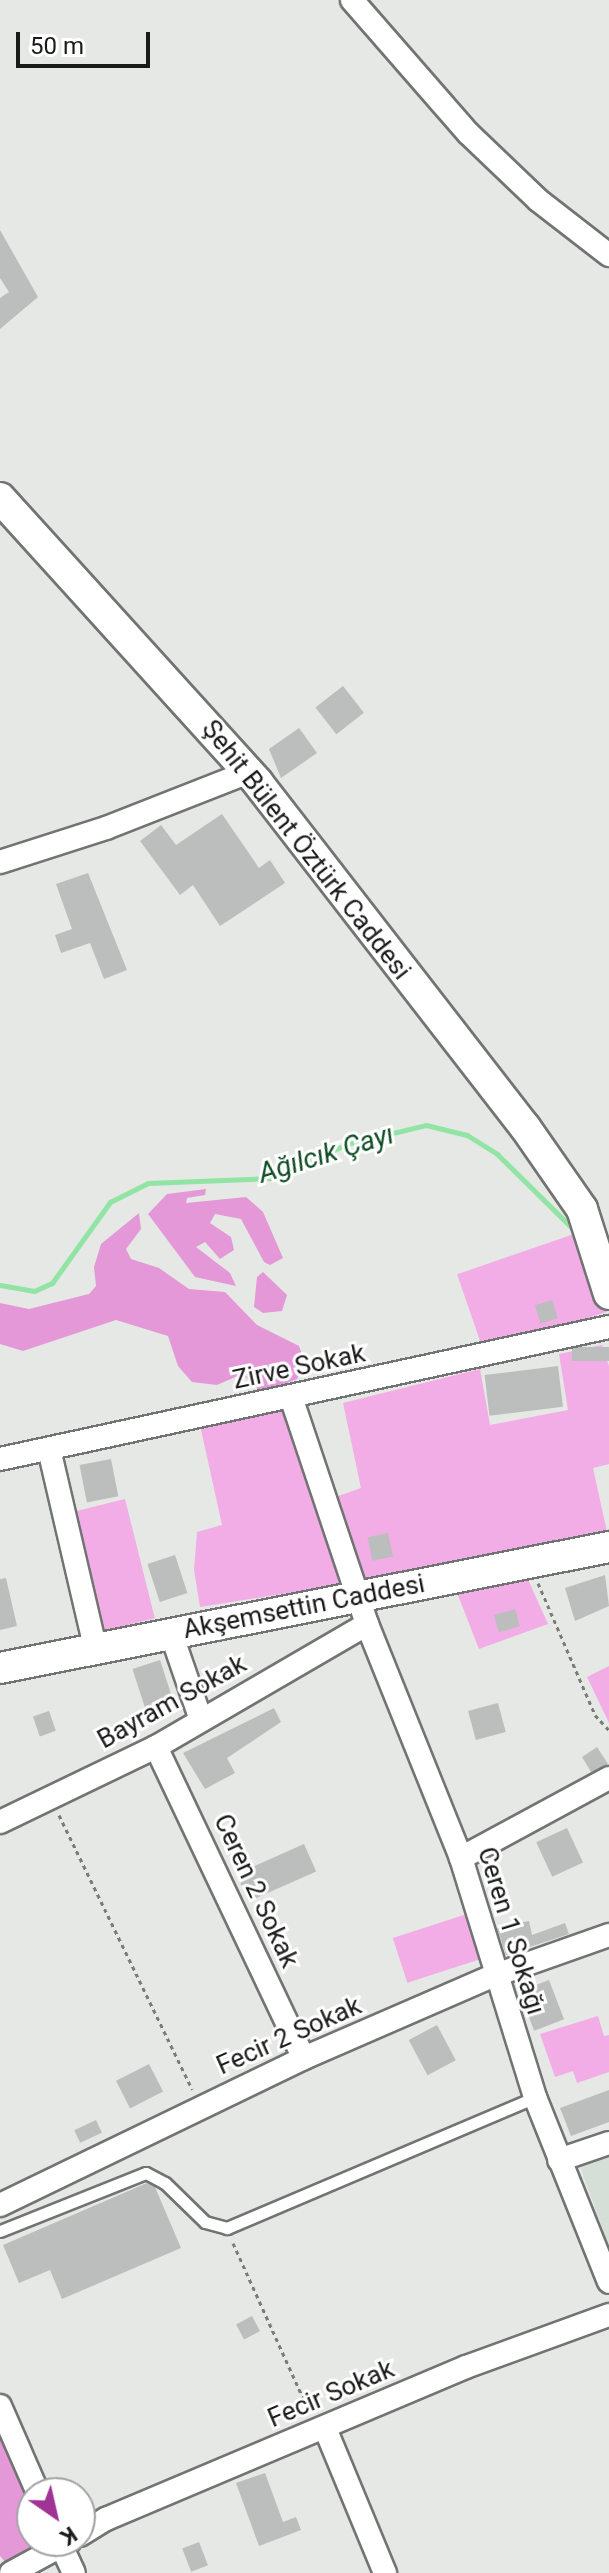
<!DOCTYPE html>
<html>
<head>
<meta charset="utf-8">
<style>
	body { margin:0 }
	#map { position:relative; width:609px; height:2573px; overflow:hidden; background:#e5e8e5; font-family:Roboto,sans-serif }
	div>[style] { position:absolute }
	.built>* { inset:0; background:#d6dfd7 }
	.green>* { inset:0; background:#f2ace6; transform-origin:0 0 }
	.forest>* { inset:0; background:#e498d7 }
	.stream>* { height:5px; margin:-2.5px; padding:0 2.5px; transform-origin:2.5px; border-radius:2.5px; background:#91e4a4 }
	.building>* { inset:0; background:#bbbebc; transform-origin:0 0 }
	.path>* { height:3px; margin-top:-1.5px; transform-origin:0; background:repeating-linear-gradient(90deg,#797b79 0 4px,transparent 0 8px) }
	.roads { filter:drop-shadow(2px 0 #717472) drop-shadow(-2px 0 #717472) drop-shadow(0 2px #717472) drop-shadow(0 -2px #717472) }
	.lane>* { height:11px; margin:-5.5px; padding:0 5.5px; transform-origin:5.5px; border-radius:5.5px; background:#fff }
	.street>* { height:22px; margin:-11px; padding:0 11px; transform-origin:11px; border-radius:11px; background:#fff }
	.secondary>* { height:30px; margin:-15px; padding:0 15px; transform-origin:15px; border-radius:15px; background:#fff }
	span { translate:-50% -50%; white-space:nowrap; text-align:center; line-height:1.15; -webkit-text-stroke:6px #fff; paint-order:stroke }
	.street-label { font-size:26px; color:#191a19 }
	.water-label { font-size:28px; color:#0e4c24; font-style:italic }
	.north { position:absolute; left:16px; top:2477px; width:80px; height:80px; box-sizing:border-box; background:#fff; border:2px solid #a3a3a3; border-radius:50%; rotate:146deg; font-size:22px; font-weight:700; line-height:32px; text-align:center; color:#191a19 }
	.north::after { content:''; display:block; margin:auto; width:28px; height:36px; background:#a03393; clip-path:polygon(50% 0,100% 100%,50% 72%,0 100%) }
	.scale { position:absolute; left:16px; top:32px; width:134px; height:36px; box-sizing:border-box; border:4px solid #191a19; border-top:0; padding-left:10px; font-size:24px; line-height:28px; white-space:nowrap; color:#191a19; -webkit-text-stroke:6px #fff; paint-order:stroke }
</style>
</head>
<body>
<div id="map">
	<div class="built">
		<i style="clip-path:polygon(609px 2151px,609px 2246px,578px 2161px)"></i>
	</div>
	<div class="green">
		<i style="left:580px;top:1232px;width:84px;height:130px;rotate:71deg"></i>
		<i style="clip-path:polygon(602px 1345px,609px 1366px,609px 1464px,593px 1468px,607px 1532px,358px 1584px,330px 1499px,361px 1488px,343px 1403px,480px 1369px,490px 1425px,568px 1410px,559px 1354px)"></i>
		<i style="clip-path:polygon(292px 1409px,351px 1583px,200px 1607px,194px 1570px,197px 1532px,222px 1525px,200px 1425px)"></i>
		<i style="left:125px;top:1499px;width:123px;height:52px;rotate:76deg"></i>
		<i style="clip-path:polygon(526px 1575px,548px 1624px,479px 1649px,456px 1590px)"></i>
		<i style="clip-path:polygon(609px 1666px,609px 1723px,587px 1677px)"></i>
		<i style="left:467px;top:1914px;width:47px;height:78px;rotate:72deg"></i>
		<i style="clip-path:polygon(598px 2016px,604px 2036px,609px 2035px,609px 2072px,577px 2083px,573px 2071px,555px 2077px,540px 2034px)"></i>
	</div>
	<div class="forest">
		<i style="clip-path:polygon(206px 1189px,205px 1195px,187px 1198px,186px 1203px,246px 1197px,263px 1212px,283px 1258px,270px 1265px,264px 1262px,241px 1219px,215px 1214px,210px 1223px,231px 1237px,234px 1250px,220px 1259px,205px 1242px,196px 1247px,230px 1273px,236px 1286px,195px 1277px,148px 1214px,167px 1194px)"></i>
		<i style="clip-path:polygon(139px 1213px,141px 1229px,126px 1249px,131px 1259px,159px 1268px,189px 1289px,225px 1292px,257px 1325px,299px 1346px,305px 1363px,297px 1379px,262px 1393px,242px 1374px,217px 1385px,192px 1382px,178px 1366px,168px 1336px,116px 1320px,23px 1351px,0 1344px,0 1303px,29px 1309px,89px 1294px,96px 1286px,94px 1267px,101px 1244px)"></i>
		<i style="clip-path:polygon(263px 1272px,287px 1295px,282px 1311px,263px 1313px,254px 1307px,257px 1277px)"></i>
		<i style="clip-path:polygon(0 2434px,32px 2507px,32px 2541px,44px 2545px,6px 2563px,0 2556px)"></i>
	</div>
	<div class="stream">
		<i style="left:0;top:1285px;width:35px;rotate:10deg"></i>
		<i style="left:34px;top:1291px;width:20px;rotate:-24deg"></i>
		<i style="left:52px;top:1283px;width:100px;rotate:-54.4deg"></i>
		<i style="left:110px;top:1202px;width:42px;rotate:-26.6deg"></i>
		<i style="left:148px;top:1183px;width:122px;rotate:-2.3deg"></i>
		<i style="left:270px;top:1178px;width:84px;rotate:-23.8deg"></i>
		<i style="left:347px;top:1144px;width:81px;rotate:-13.5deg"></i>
		<i style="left:426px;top:1125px;width:42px;rotate:13.7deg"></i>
		<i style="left:467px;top:1135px;width:36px;rotate:32deg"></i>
		<i style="left:497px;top:1154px;width:112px;rotate:44.6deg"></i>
	</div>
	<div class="building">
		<i style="clip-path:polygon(0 230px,38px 297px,0 329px,0 298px,9px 292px,0 278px)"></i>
		<i style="left:343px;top:686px;width:34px;height:35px;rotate:52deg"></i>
		<i style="clip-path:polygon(299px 728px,317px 753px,281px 778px,269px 749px)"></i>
		<i style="clip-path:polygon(222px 814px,259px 868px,270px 860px,285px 883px,220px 926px,193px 885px,180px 895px,140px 841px,161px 825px,176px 845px)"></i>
		<i style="clip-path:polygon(88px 873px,127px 970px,104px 979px,90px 943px,61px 953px,55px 935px,72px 929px,56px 884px)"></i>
		<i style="left:552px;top:1300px;width:19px;height:18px;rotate:72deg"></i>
		<i style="left:609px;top:1347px;width:14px;height:37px;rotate:90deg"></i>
		<i style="left:558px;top:1366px;width:41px;height:74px;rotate:83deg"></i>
		<i style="left:111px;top:1459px;width:38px;height:32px;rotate:79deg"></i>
		<i style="left:388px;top:1533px;width:24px;height:21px;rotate:78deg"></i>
		<i style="left:175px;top:1555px;width:40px;height:29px;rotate:72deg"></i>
		<i style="clip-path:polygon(605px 1575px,609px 1606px,575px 1621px,565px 1588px)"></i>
		<i style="clip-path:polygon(6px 1578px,17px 1626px,0 1630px,0 1579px)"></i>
		<i style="left:515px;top:1609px;width:18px;height:22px;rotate:74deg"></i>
		<i style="left:160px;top:1660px;width:46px;height:29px;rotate:72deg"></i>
		<i style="left:498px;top:1703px;width:30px;height:31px;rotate:75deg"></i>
		<i style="clip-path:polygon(274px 1708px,281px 1722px,227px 1758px,235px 1773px,205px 1789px,183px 1753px)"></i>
		<i style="left:49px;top:1711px;width:21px;height:17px;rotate:71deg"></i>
		<i style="clip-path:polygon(597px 1747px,608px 1764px,591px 1772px,582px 1757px)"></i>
		<i style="left:567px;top:1828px;width:38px;height:34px;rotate:65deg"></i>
		<i style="left:304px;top:1844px;width:30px;height:74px;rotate:66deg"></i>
		<i style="clip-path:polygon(529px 1921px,532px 1935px,565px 1923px,569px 1934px,506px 1955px,497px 1928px)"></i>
		<i style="left:549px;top:1980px;width:42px;height:32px;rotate:69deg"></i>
		<i style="left:437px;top:2025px;width:40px;height:32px;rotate:62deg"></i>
		<i style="left:149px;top:2064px;width:31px;height:37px;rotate:63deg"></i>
		<i style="clip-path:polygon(609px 2090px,609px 2122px,571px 2136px,560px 2108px)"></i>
		<i style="left:96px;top:2120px;width:14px;height:24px;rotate:65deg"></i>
		<i style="clip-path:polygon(147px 2183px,155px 2187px,181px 2248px,62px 2299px,50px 2270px,19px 2283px,3px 2245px)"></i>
		<i style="left:252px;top:2316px;width:17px;height:18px;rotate:62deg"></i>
		<i style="clip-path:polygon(265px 2473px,283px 2522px,296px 2517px,301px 2530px,259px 2546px,236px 2483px)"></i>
		<i style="left:199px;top:2542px;width:25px;height:18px;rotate:69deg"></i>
	</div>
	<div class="path">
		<i style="left:538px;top:1583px;width:144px;rotate:66.6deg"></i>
		<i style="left:595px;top:1715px;width:21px;rotate:47deg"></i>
		<i style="left:59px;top:1815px;width:305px;rotate:64.1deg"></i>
		<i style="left:233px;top:2243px;width:184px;rotate:65.7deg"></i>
	</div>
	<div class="roads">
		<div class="lane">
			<i style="left:0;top:2231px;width:157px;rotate:-21.7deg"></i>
			<i style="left:146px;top:2173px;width:21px;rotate:28deg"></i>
			<i style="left:165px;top:2183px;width:56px;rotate:44.3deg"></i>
			<i style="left:205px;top:2222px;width:23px;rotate:15deg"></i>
			<i style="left:227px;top:2228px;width:335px;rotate:-23deg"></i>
		</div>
		<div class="street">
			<i style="left:352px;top:0;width:176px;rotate:48.9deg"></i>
			<i style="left:468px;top:133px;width:97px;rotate:43.7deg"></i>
			<i style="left:538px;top:200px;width:90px;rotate:37.8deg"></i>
			<i style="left:0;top:862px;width:111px;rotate:-17.8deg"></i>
			<i style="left:106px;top:828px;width:154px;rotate:-21.4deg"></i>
			<i style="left:291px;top:1397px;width:239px;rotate:71.5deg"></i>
			<i style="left:367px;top:1624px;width:252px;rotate:68.1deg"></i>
			<i style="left:461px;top:1858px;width:250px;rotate:72.8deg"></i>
			<i style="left:535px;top:2097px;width:199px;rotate:68.2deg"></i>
			<i style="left:49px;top:1449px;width:203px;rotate:76.9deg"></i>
			<i style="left:0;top:1459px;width:623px;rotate:-12.23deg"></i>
			<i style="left:171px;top:1633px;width:92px;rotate:71deg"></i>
			<i style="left:156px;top:1747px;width:344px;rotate:64.6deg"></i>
			<i style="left:0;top:1822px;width:173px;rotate:-25.7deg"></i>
			<i style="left:156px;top:1747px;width:244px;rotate:-30.2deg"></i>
			<i style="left:461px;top:1858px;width:168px;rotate:-28.4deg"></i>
			<i style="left:559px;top:2160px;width:53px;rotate:-18.8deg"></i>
			<i style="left:0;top:2205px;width:338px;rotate:-25.8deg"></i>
			<i style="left:304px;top:2058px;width:206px;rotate:-23.5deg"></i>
			<i style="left:493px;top:1976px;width:123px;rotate:-19.5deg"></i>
			<i style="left:0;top:2406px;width:95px;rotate:66.4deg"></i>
			<i style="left:325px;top:2428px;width:157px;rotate:67.5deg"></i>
			<i style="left:80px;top:2535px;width:31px;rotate:-32deg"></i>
			<i style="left:106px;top:2519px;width:391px;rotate:-22.9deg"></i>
			<i style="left:466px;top:2367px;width:152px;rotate:-20deg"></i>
			<i style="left:59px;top:2541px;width:35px;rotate:65deg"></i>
			<i style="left:11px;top:2573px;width:67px;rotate:-28.5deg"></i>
		</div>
		<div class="secondary">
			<i style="left:0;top:498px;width:384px;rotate:47.8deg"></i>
			<i style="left:258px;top:783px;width:435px;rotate:52.2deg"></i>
			<i style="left:525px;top:1127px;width:100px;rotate:55.2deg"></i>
			<i style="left:582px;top:1209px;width:89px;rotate:72.4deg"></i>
			<i style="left:0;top:1668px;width:621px;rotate:-11.24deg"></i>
		</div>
	</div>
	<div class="street-label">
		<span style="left:306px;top:850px;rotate:52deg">Şehit Bülent Öztürk Caddesi</span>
		<span style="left:299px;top:1367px;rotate:-12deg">Zirve Sokak</span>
		<span style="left:304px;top:1607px;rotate:-11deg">Akşemsettin Caddesi</span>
		<span style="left:172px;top:1702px;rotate:-29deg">Bayram Sokak</span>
		<span style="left:256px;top:1891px;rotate:65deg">Ceren 2 Sokak</span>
		<span style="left:511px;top:1931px;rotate:73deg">Ceren 1 Sokağı</span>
		<span style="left:289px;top:2036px;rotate:-24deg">Fecir 2 Sokak</span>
		<span style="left:331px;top:2394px;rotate:-23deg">Fecir Sokak</span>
	</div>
	<div class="water-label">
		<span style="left:326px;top:1154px;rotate:-17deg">Ağılcık Çayı</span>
	</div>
	<div class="north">K</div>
	<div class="scale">50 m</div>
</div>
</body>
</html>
